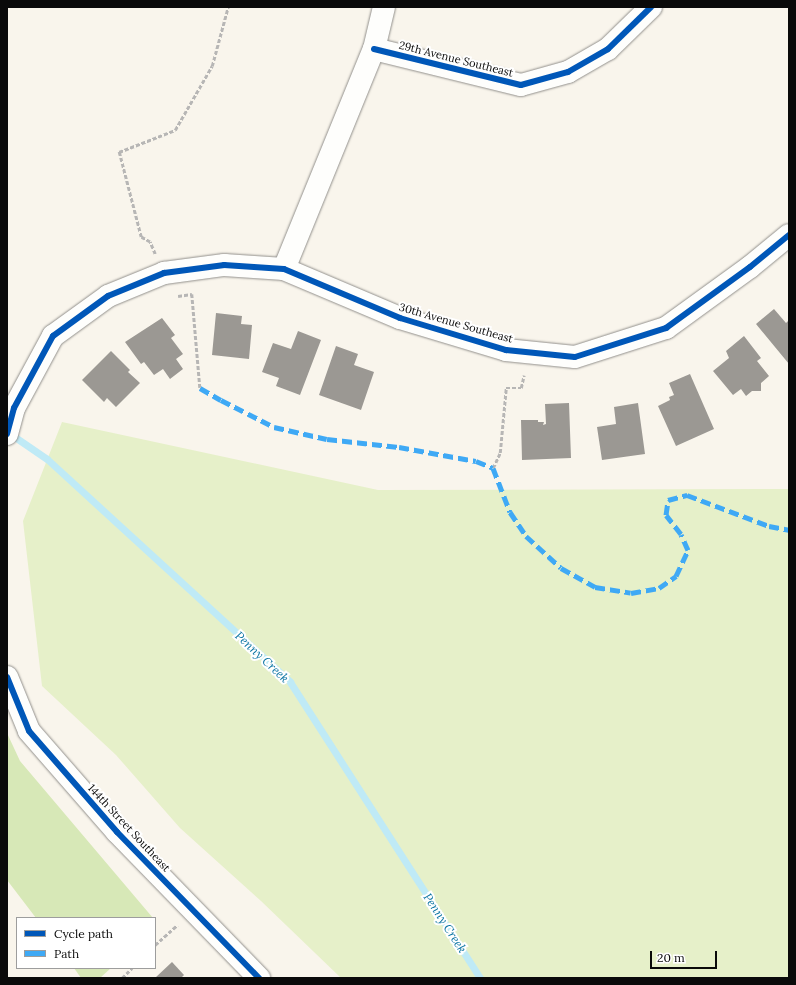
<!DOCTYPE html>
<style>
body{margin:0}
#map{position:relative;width:796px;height:985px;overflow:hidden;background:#f9f5ec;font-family:Lora,serif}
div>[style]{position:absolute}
.green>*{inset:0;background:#e6f0c9}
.forest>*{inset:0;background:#d7e8b7}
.stream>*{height:7px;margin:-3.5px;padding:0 3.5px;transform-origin:3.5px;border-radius:3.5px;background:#bfeaf6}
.building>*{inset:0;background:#9b9893}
.path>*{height:2.5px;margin-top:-1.25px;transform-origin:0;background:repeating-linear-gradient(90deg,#b7b6b5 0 4px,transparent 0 6px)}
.roads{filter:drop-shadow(0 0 1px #92908c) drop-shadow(0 0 1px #92908c)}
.minor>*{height:22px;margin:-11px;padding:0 11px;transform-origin:11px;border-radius:11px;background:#fefefc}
.quiet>*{height:5px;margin-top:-2.5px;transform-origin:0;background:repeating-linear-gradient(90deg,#3fa9f5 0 10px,transparent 0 15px)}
.cycleway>*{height:6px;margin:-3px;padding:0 3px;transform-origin:3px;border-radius:3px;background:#0057b8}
span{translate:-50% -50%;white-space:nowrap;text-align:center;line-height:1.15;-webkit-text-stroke:4px #fff;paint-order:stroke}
.street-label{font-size:11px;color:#0a0a0a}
.water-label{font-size:12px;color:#0b74a3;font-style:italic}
.frame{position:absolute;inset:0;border:8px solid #0a0a0a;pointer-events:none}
.legend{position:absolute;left:16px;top:917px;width:140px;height:52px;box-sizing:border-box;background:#fff;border:1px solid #9d9d9d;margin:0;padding:5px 7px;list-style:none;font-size:12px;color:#0a0a0a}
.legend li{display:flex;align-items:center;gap:8px;height:20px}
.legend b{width:20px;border:1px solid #9d9d9d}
.scale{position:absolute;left:650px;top:951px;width:67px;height:18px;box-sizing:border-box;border:2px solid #0a0a0a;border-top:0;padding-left:5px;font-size:12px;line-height:14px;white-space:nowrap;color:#0a0a0a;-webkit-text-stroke:3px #fff;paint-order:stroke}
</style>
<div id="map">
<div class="green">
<div style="clip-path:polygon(62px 422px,378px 490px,789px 489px,789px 978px,341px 978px,261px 901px,180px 828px,116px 755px,42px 686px,23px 521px)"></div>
</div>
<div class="forest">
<div style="clip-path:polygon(7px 733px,20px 761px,153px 918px,36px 918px,7px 880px)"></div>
<div style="clip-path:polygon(74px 968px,111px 968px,100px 978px,81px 978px)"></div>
</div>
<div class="stream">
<div style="left:9px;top:433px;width:46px;rotate:34.4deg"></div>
<div style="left:47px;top:459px;width:330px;rotate:42.5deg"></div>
<div style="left:290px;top:682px;width:352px;rotate:57.3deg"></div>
</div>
<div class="building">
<div style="clip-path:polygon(774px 309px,786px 323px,789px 320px,789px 364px,756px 324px)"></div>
<div style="clip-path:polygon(216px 313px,242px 316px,241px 324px,252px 325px,249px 359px,212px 355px)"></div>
<div style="clip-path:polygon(162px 318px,175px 335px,171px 338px,183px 354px,176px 359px,183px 369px,170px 379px,163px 369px,154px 375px,144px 362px,141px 364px,125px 342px)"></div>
<div style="clip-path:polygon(298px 331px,321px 340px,300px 395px,276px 386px,279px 378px,262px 372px,273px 343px,291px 349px)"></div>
<div style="clip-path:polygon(744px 336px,761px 358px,757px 361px,769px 376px,761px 383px,761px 391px,752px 391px,746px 396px,741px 389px,733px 395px,713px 371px,729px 358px,726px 351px)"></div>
<div style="clip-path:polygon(336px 346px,358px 354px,354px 365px,374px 372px,361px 410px,319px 395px)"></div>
<div style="clip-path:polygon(111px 351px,130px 370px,128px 372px,140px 383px,116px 407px,107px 398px,104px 402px,82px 380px)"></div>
<div style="clip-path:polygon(690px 374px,714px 429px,676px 446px,658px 406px,670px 400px,669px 397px,674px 395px,669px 383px)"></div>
<div style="clip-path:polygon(569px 403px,571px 458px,522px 460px,521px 420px,538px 420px,538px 422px,544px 422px,543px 425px,546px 424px,545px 404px)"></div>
<div style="clip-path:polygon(638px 403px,645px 454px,602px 460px,597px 427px,616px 424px,614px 407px)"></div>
<div style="clip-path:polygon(172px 962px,184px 975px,181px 978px,155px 978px)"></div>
</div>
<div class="path">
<div style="left:155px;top:254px;width:13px;rotate:-113deg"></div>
<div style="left:150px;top:242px;width:10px;rotate:-151deg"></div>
<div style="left:141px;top:237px;width:88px;rotate:-104.5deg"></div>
<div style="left:119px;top:152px;width:60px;rotate:-21.4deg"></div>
<div style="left:175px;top:130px;width:74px;rotate:-60deg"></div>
<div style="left:212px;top:66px;width:61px;rotate:-74.8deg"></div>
<div style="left:178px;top:296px;width:14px;rotate:-8deg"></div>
<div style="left:192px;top:294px;width:94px;rotate:85.1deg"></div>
<div style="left:493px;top:468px;width:17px;rotate:-65deg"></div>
<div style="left:500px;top:453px;width:65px;rotate:-84.7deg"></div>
<div style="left:506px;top:388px;width:15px"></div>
<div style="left:521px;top:388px;width:13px;rotate:-77deg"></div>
<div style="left:155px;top:945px;width:30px;rotate:-42deg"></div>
<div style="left:122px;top:978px;width:14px;rotate:-45deg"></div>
</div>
<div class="roads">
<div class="minor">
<div style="left:374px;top:49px;width:151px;rotate:13.8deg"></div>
<div style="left:521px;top:85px;width:49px;rotate:-15.5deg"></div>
<div style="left:568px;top:72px;width:46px;rotate:-29.9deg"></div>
<div style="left:608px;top:49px;width:60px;rotate:-44.3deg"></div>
<div style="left:284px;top:269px;width:238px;rotate:-67.8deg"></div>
<div style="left:374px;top:49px;width:43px;rotate:-76.6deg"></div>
<div style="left:7px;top:434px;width:27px;rotate:-75deg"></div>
<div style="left:14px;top:408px;width:82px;rotate:-61.6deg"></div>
<div style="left:53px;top:336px;width:68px;rotate:-36deg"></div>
<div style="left:108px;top:296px;width:61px;rotate:-22.3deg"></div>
<div style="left:164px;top:273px;width:61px;rotate:-7.6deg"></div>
<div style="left:224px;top:265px;width:60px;rotate:3.8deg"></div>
<div style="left:284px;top:269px;width:126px;rotate:22.9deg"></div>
<div style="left:400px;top:318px;width:111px;rotate:16.8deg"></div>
<div style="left:506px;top:350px;width:69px;rotate:5.8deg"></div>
<div style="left:575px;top:357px;width:96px;rotate:-17.7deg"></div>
<div style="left:666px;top:328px;width:104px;rotate:-36deg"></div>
<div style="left:750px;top:267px;width:50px;rotate:-39.4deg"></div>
<div style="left:7px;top:677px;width:58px;rotate:67.8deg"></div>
<div style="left:29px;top:731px;width:134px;rotate:48.9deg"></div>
<div style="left:117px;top:832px;width:204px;rotate:45.8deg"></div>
</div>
</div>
<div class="quiet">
<div style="left:200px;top:388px;width:24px;rotate:30deg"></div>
<div style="left:221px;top:400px;width:59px;rotate:27deg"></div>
<div style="left:274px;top:427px;width:54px;rotate:12.8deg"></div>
<div style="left:327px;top:439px;width:72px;rotate:6.3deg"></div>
<div style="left:399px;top:447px;width:78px;rotate:10.3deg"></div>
<div style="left:476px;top:461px;width:18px;rotate:22deg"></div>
<div style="left:493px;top:468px;width:47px;rotate:68.9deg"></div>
<div style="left:510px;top:512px;width:29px;rotate:56deg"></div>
<div style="left:526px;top:536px;width:47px;rotate:42.4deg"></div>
<div style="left:561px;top:568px;width:39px;rotate:29deg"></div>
<div style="left:595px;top:587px;width:36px;rotate:9deg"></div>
<div style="left:631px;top:593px;width:28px;rotate:-10deg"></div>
<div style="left:659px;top:588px;width:21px;rotate:-35deg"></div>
<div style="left:676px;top:576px;width:29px;rotate:-65deg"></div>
<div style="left:688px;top:550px;width:17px;rotate:-114deg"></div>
<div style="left:681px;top:534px;width:24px;rotate:-128deg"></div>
<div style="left:666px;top:515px;width:15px;rotate:-82deg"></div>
<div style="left:668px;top:500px;width:20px;rotate:-15deg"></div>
<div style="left:687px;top:495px;width:88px;rotate:20.7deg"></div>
<div style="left:769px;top:526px;width:20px;rotate:11deg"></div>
</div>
<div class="cycleway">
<div style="left:374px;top:49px;width:151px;rotate:13.8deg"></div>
<div style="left:521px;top:85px;width:49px;rotate:-15.5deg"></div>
<div style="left:568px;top:72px;width:46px;rotate:-29.9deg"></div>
<div style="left:608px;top:49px;width:60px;rotate:-44.3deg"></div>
<div style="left:7px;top:434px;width:27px;rotate:-75deg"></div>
<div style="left:14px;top:408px;width:82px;rotate:-61.6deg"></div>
<div style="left:53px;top:336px;width:68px;rotate:-36deg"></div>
<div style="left:108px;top:296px;width:61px;rotate:-22.3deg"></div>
<div style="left:164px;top:273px;width:61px;rotate:-7.6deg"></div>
<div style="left:224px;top:265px;width:60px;rotate:3.8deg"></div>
<div style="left:284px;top:269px;width:126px;rotate:22.9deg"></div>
<div style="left:400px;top:318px;width:111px;rotate:16.8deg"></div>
<div style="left:506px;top:350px;width:69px;rotate:5.8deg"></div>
<div style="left:575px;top:357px;width:96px;rotate:-17.7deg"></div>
<div style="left:666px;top:328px;width:104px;rotate:-36deg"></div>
<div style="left:750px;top:267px;width:50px;rotate:-39.4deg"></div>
<div style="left:7px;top:677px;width:58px;rotate:67.8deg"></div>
<div style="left:29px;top:731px;width:134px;rotate:48.9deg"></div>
<div style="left:117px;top:832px;width:204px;rotate:45.8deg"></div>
</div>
<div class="street-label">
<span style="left:456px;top:59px;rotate:14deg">29th Avenue Southeast</span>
<span style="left:456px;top:323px;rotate:16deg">30th Avenue Southeast</span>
<span style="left:129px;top:828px;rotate:47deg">144th Street Southeast</span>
</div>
<div class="water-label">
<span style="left:262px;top:657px;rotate:43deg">Penny Creek</span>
<span style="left:445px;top:923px;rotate:57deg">Penny Creek</span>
</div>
<div class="frame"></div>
<ul class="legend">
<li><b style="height:5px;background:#0057b8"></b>Cycle path</li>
<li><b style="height:5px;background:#3fa9f5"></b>Path</li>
</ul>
<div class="scale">20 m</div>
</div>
